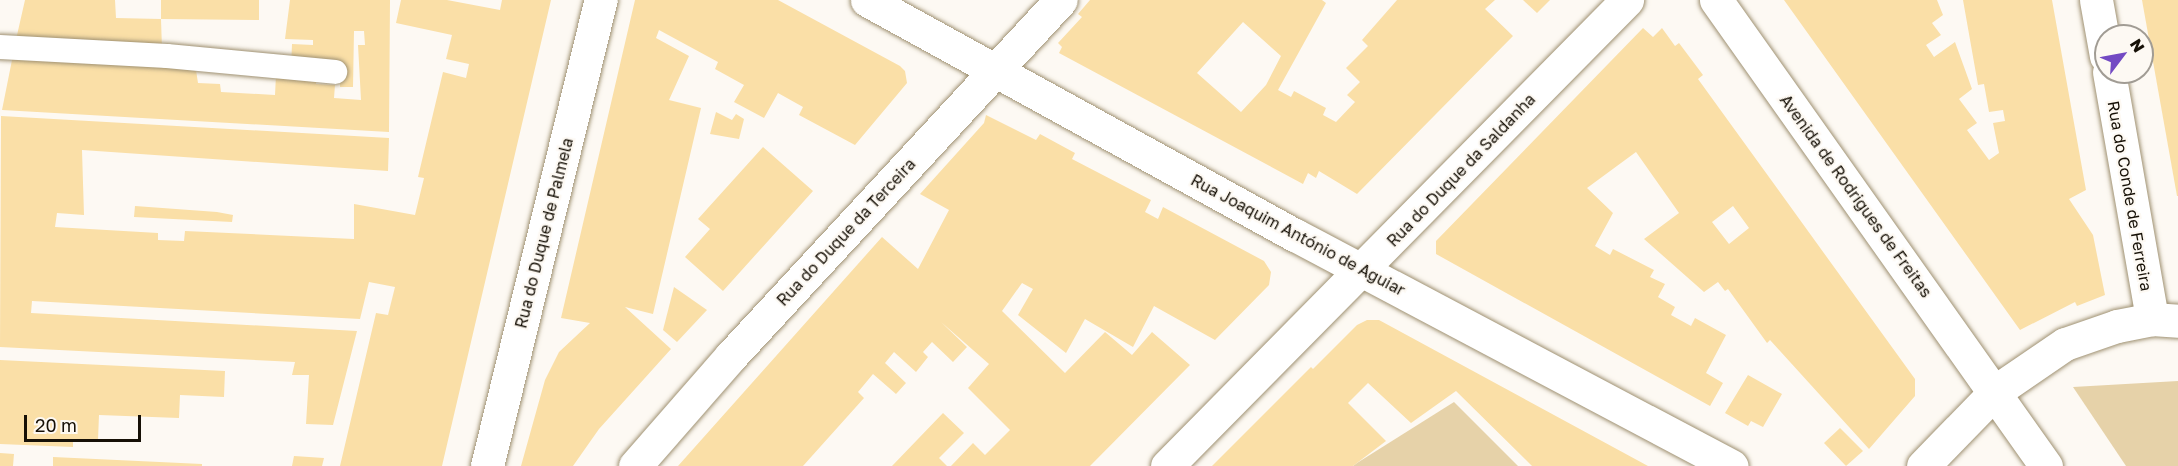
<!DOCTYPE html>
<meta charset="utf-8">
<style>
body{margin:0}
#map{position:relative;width:2178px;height:466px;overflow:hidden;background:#fdf9f3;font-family:"Golos Text",sans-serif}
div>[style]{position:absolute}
.green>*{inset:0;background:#e6d2a9}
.building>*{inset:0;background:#fadfa7}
.roads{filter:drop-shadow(0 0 2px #9f9172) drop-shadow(0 0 2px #9f9172)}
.lane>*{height:24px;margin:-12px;padding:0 12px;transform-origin:12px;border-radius:12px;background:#fff}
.street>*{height:33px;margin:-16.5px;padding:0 16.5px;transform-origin:16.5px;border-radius:16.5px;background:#fff}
.secondary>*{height:33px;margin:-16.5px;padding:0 16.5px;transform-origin:16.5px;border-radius:16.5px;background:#fff}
span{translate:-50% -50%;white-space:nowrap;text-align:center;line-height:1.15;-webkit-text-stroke:4.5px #fdf9f3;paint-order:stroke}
.street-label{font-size:16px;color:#161006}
.north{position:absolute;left:2094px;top:24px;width:60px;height:60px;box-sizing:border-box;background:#fdf9f3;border:2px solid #a19c94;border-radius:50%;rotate:58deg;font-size:16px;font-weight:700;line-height:24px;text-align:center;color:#161006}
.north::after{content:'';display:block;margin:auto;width:21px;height:27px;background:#734ac3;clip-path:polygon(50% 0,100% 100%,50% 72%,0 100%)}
.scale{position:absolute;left:24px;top:415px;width:117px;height:27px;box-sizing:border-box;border:3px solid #161006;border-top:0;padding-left:8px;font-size:18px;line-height:21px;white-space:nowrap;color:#161006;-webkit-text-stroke:4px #fdf9f3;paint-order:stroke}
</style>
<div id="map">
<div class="green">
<div style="clip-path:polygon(2178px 381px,2178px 466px,2126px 466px,2073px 387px)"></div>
<div style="clip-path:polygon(1454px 402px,1518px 466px,1353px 466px,1357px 463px)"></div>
</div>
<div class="building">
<div style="clip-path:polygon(25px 0,115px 0,116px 18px,161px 19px,162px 49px,15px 44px)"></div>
<div style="clip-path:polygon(161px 0,259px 0,259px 20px,161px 19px)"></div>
<div style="clip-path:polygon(290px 0,390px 0,389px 132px,2px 110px,13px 55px,196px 70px,198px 83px,220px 84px,221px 92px,275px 95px,276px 75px,316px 77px,316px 84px,335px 85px,334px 98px,361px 100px,358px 45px,365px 45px,364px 31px,354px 31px,353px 87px,340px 87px,340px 68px,291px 67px,292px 44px,313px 45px,313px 40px,285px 39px)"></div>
<div style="clip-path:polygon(401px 0,447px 0,500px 10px,502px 0,551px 0,442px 466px,340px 466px,376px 313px,388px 315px,395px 287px,369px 282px,360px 319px,32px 301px,31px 313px,357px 331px,333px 425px,306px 424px,309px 375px,292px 375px,295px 362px,0 347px,1px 116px,389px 138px,388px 171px,82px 150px,84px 215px,57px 213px,55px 227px,158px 233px,158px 240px,184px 241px,185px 231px,354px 239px,354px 204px,415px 215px,424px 178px,418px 177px,443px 72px,466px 78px,469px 64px,446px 59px,452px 35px,396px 23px)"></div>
<div style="clip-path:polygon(635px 0,778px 0,900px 66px,905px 71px,907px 83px,855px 145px,799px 115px,803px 107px,778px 93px,764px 118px,734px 102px,744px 85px,715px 69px,718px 62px,659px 30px,656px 38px,689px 56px,669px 100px,701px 108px,653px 314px,625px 307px,671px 349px,599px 429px,573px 466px,521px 466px,545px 380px,559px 352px,590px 323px,561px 318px)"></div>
<div style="clip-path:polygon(evenodd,1090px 0,1322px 0,1326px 3px,1278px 90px,1291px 97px,1294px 91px,1326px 108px,1323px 115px,1336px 122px,1355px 102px,1347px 95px,1360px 82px,1346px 68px,1368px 46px,1362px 40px,1397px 0,1495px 0,1485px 9px,1513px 36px,1357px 194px,1319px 171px,1316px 178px,1308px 173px,1303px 184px,1059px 53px,1062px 47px,1058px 43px,1082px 17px,1078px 14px,1090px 0,1243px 22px,1281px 56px,1266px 85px,1241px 112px,1197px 73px,1243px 22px)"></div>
<div style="clip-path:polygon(1523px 0,1550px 0,1537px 13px)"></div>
<div style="clip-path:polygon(1784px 0,1937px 0,1943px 15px,1932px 23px,1941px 35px,1926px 45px,1934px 57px,1955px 42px,1972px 89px,1959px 99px,1977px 123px,1967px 130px,1989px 160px,1999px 153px,1993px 123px,2005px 121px,2003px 110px,1989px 112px,1984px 84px,1978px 85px,1963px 0,2052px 0,2086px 190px,2069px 199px,2093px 235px,2105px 295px,2077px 306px,2075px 302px,2020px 330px)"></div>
<div style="clip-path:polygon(2142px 0,2178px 0,2178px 196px,2177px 196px)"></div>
<div style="clip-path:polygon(evenodd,1643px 28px,1653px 37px,1662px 28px,1675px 46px,1679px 43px,1703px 75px,1698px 79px,1915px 379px,1915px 396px,1869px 449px,1770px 340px,1767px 343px,1728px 289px,1725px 291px,1718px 282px,1704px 292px,1644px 239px,1679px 213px,1636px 152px,1587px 188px,1613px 213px,1595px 246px,1610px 255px,1613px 249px,1654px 270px,1650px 277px,1665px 284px,1658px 297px,1675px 307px,1671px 315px,1691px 326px,1695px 318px,1726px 335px,1706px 373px,1723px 383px,1710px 406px,1436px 254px,1436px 241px,1643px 28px,1733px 206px,1749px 228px,1729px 244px,1712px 222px,1733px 206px)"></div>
<div style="clip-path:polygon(716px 112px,732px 120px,736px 114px,744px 119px,739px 139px,710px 134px)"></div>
<div style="clip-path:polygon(986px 115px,1036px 140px,1040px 134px,1075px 153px,1072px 159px,1151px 200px,1145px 212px,1158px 219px,1163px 207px,1264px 261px,1271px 272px,1269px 285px,1215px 340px,1154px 306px,1133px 347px,1085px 319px,1066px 353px,1018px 315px,1033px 289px,1022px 283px,1002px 311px,1065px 373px,1105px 332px,1132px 355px,1152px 332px,1190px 365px,1090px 466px,951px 466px,973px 443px,985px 455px,1010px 430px,968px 388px,989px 364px,941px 322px,967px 347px,953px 362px,932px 342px,923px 352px,928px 357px,916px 372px,894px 352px,885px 363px,906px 383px,896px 394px,873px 374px,858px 392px,864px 398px,803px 466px,678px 466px,882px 237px,918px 269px,949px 210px,920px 194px,984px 123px)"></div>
<div style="clip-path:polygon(763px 147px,813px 191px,723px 291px,685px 257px,710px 229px,698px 219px)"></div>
<div style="clip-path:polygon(135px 206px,217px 212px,233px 215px,232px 222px,134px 217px)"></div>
<div style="clip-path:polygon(674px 287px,707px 310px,677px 342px,663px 330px)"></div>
<div style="clip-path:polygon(1367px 320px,1379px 320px,1648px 466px,1532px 466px,1456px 391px,1411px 423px,1368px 383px,1348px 403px,1386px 441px,1353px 466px,1212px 466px,1311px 367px,1313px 369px,1357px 325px)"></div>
<div style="clip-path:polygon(0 360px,225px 371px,224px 397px,180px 395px,179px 418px,99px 415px,98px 440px,73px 439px,73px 447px,0 444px)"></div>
<div style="clip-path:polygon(1748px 375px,1782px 394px,1763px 427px,1751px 421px,1748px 426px,1725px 413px)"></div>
<div style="clip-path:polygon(943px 413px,964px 433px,939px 458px,947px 466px,892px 466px)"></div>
<div style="clip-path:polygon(1840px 428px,1863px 451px,1846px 466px,1824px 443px)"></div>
<div style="clip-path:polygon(0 453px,14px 454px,13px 466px,0 466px)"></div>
<div style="clip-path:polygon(294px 456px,324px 458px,322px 466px,292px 466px)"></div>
<div style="clip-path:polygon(53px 457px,202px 464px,202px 466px,53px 466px)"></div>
</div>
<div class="roads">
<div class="lane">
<div style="left:0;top:47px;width:167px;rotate:3.1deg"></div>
<div style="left:167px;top:56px;width:169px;rotate:5.4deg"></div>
</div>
<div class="street">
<div style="left:867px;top:0;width:488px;rotate:28.8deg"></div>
<div style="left:1295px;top:235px;width:494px;rotate:27.9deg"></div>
<div style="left:2096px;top:0;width:57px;rotate:79.9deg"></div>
<div style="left:2109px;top:72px;width:251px;rotate:80.1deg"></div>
<div style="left:487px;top:466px;width:480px;rotate:-76.3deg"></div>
<div style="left:635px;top:466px;width:146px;rotate:-48.9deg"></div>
<div style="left:731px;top:356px;width:485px;rotate:-47.2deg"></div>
<div style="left:1167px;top:466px;width:655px;rotate:-45.37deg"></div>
<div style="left:1923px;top:466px;width:105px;rotate:-45.8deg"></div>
<div style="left:1996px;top:391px;width:83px;rotate:-34.3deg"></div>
<div style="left:2065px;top:344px;width:55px;rotate:-19.1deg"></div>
<div style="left:2117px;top:326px;width:36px;rotate:-11deg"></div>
<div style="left:2152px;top:319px;width:26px;rotate:4deg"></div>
</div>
<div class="secondary">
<div style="left:1716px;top:0;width:571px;rotate:54.7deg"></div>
</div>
</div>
<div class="street-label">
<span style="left:1461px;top:170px;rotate:-46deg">Rua do Duque da Saldanha</span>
<span style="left:1856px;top:196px;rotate:54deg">Avenida de Rodrigues de Freitas</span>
<span style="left:2130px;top:196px;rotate:80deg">Rua do Conde de Ferreira</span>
<span style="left:846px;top:232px;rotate:-47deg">Rua do Duque da Terceira</span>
<span style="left:544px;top:233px;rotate:-76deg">Rua do Duque de Palmela</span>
<span style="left:1298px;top:235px;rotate:28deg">Rua Joaquim António de Aguiar</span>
</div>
<div class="north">N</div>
<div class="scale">20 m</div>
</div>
